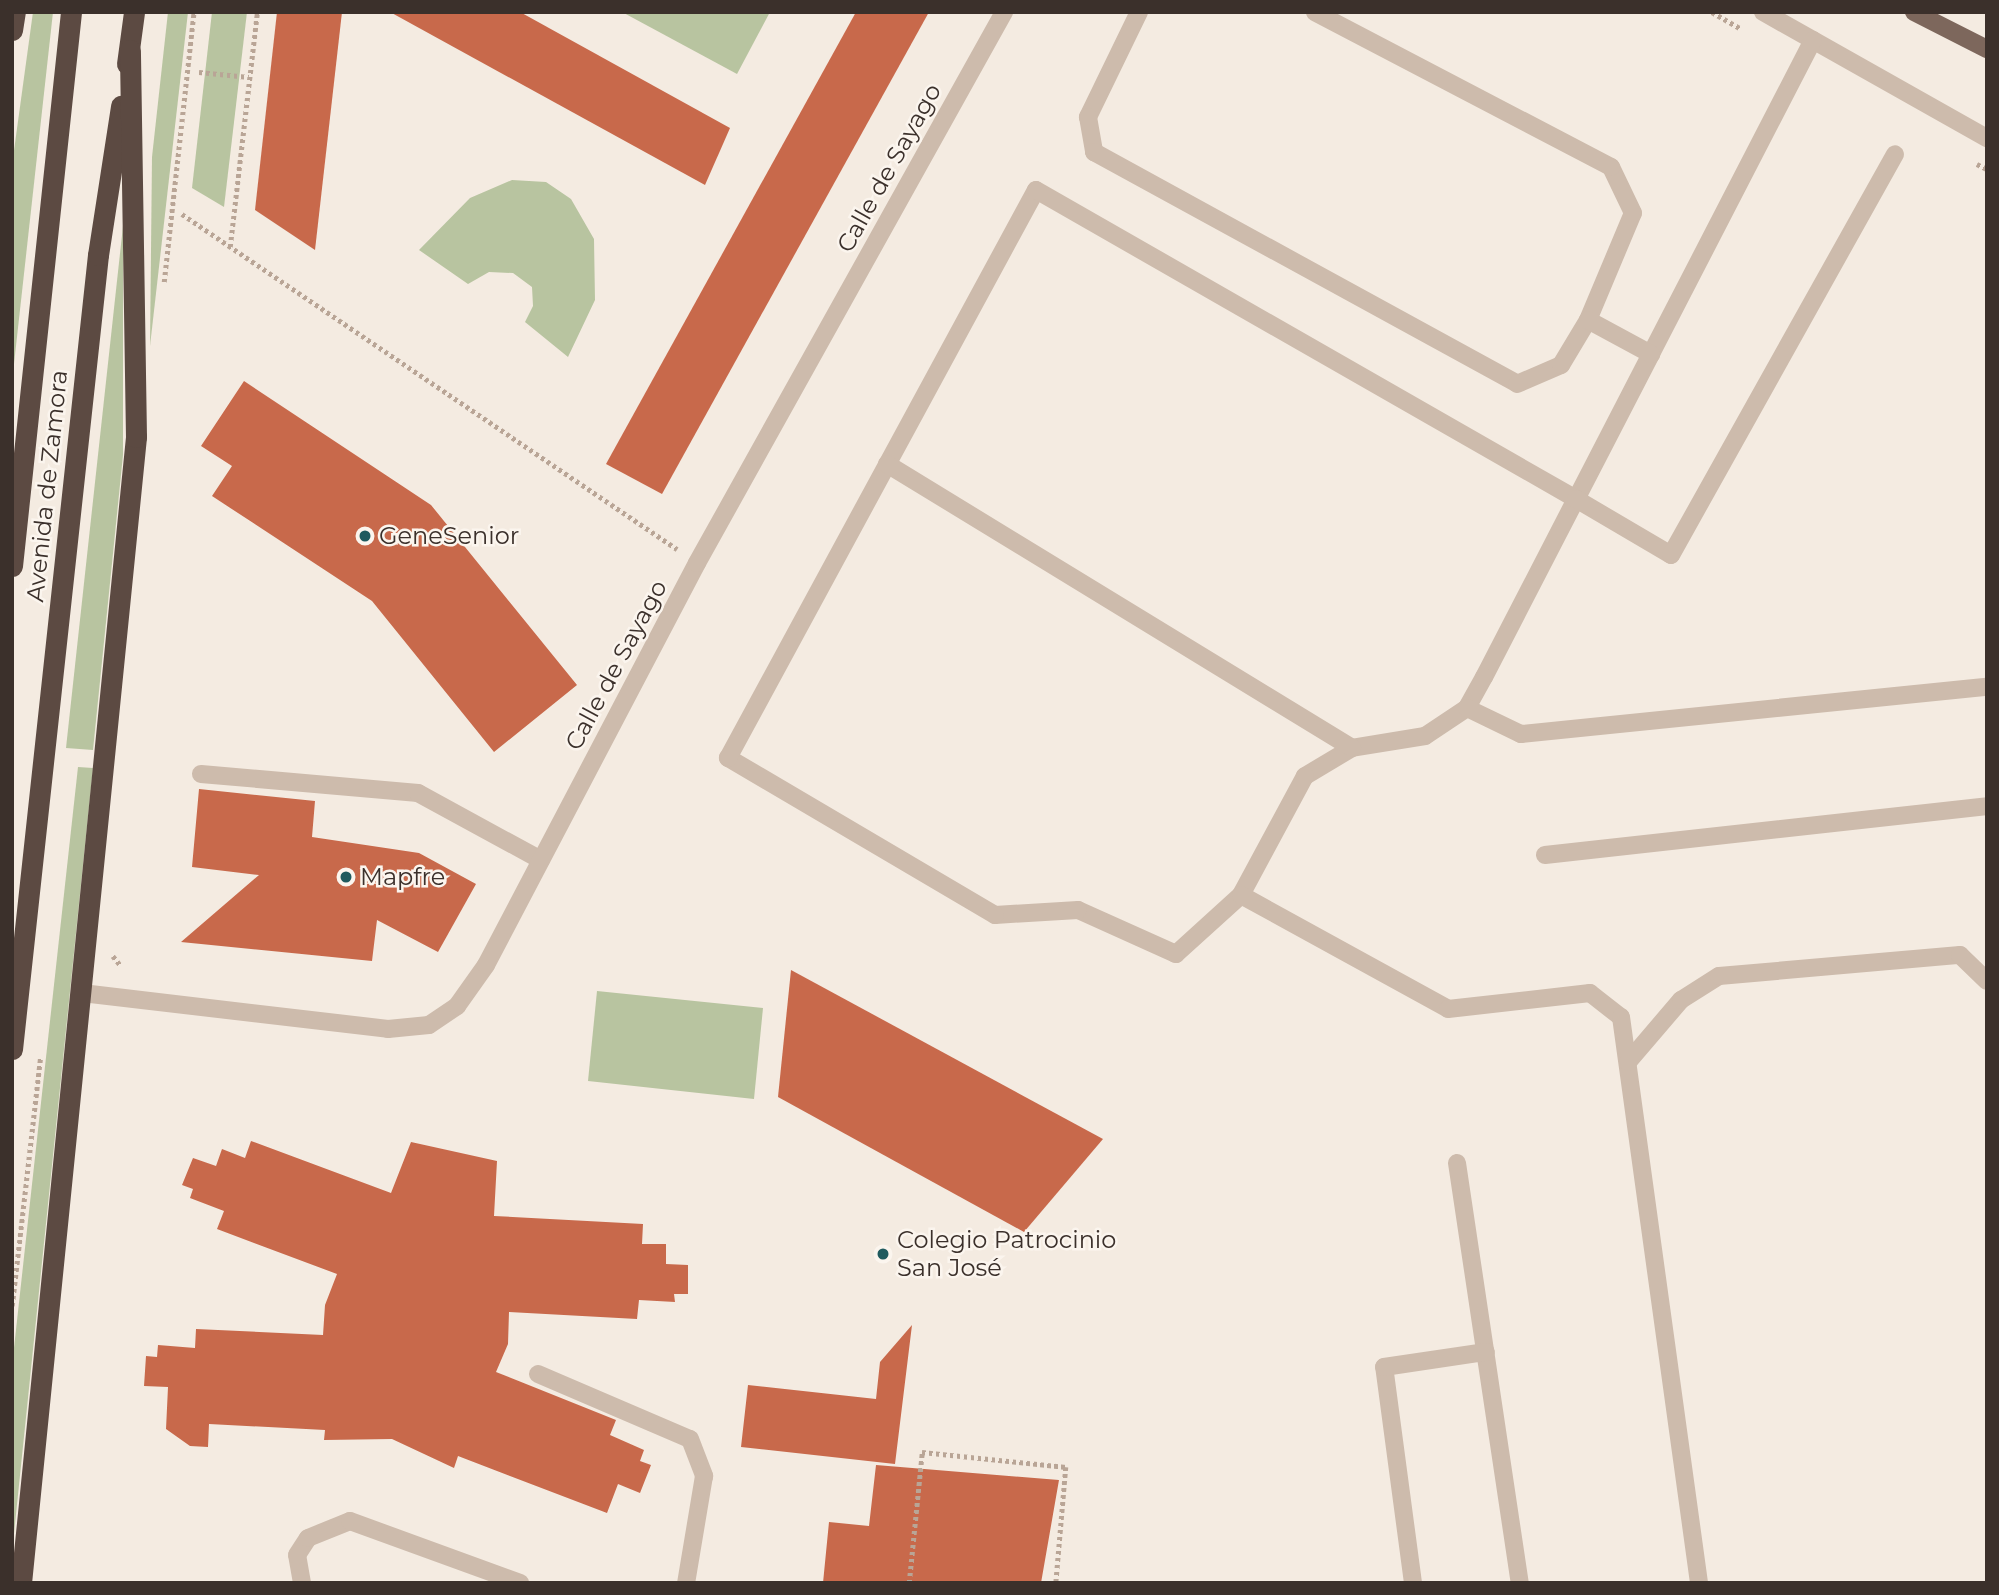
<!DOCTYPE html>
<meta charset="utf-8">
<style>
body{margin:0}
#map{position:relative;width:1999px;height:1595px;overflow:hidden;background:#f4ebe1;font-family:Montserrat,sans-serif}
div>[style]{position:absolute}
.green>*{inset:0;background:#b8c4a0}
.building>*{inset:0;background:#c8694b}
.path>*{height:4.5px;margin-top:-2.25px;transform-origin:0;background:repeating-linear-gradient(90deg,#b9a596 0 3.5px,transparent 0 7px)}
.lane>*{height:18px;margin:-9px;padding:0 9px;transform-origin:9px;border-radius:9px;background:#cdbbac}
.street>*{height:18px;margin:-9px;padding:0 9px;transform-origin:9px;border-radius:9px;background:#cdbbac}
.primary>*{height:18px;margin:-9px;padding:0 9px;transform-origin:9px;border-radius:9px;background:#7d675c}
.highway>*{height:21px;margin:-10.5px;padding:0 10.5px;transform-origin:10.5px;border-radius:10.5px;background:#5c4a42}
.dots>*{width:19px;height:19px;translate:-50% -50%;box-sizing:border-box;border:4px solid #fbf5ee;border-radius:50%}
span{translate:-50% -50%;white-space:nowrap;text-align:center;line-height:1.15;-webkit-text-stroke:5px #fbf5ee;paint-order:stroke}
.street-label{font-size:24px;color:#3b302b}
.poi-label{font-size:24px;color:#3b302b}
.left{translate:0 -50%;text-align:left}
.frame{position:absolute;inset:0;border:14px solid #3b302b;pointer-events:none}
</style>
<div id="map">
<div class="green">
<div style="clip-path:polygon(33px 12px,53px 12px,12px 382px,12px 165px)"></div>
<div style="clip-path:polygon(168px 12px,188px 12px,150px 346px,152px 157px)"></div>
<div style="clip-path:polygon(212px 12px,247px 12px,224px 207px,192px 188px)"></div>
<div style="clip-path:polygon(622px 12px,770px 12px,737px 74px)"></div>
<div style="clip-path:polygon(512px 180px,546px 182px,571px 199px,594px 239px,595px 300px,568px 357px,525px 322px,533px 306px,532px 287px,513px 273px,489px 272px,468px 284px,419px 250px,470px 198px)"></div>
<div style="clip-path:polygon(123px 226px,123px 455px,93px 750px,66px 748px)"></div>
<div style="clip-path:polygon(78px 767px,93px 768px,12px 1553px,12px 1366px)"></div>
<div style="clip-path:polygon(597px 991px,763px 1008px,754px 1099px,588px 1081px)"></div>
</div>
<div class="building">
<div style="clip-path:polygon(277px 12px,342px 12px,315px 250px,255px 210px)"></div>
<div style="clip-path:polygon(390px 12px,520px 12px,730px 128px,705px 185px)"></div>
<div style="clip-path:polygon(856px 12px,929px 12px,662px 494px,606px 464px)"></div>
<div style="clip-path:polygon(244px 381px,431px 505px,577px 685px,494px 752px,372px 601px,212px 496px,232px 466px,201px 446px)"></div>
<div style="clip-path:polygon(199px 789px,315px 801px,312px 837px,419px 853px,476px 884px,438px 952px,377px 920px,372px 961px,181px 942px,259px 875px,192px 867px)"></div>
<div style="clip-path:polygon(791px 970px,1103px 1139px,1024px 1232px,778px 1097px)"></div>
<div style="clip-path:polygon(251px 1141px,391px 1193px,411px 1142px,497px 1161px,494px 1216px,643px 1224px,642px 1244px,666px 1244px,666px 1264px,688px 1265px,688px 1294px,674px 1294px,675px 1302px,639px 1300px,637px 1319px,509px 1312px,508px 1344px,496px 1372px,616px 1420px,610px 1435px,644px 1450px,640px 1461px,651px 1465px,640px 1493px,618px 1484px,607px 1513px,458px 1456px,454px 1468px,392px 1439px,324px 1440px,325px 1430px,209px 1424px,208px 1447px,190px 1446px,166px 1429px,168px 1387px,144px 1386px,146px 1356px,157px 1357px,158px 1345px,195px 1348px,196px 1329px,323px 1335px,325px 1305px,337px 1274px,217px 1229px,224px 1211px,190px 1198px,193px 1189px,182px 1185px,193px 1158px,216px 1166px,222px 1149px,245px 1158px)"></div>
<div style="clip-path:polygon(912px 1325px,895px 1464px,741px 1447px,748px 1385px,876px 1399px,880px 1362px)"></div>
<div style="clip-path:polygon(876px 1465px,1059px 1480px,1041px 1583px,823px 1583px,829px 1522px,869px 1526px)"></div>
</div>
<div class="path">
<div style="left:1712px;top:12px;width:34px;rotate:30deg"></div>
<div style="left:199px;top:72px;width:50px;rotate:5.7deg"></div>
<div style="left:1977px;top:164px;width:11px;rotate:27deg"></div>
<div style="left:182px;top:214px;width:598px;rotate:34.09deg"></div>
<div style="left:230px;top:247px;width:237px;rotate:-83.4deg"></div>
<div style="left:164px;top:282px;width:272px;rotate:-83.7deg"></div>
<div style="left:113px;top:956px;width:13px;rotate:51deg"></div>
<div style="left:12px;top:1306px;width:249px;rotate:-83.5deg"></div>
<div style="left:909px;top:1583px;width:132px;rotate:-84.3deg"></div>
<div style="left:922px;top:1452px;width:145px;rotate:5.9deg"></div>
<div style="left:1066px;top:1467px;width:116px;rotate:94.9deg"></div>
</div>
<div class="lane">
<div style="left:1139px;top:12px;width:117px;rotate:115.9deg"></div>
<div style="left:1088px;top:117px;width:36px;rotate:80deg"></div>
<div style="left:1094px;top:152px;width:482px;rotate:28.7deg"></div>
<div style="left:1517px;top:384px;width:48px;rotate:-23.4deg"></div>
<div style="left:1561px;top:365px;width:52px;rotate:-59deg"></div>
<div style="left:1588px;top:320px;width:116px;rotate:-67.2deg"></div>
<div style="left:1633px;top:213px;width:51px;rotate:-115.6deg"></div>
<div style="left:1611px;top:167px;width:334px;rotate:-152.4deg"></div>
<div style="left:1763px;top:12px;width:257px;rotate:29.4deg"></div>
<div style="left:1813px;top:40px;width:353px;rotate:117.3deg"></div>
<div style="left:1651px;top:354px;width:163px;rotate:117.3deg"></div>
<div style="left:1576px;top:499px;width:200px;rotate:117.3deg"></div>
<div style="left:1484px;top:677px;width:35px;rotate:119deg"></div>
<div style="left:1467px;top:708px;width:50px;rotate:146.3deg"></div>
<div style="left:1425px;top:736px;width:74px;rotate:170.7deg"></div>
<div style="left:1352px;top:748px;width:55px;rotate:149.2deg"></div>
<div style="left:1305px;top:776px;width:135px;rotate:118.3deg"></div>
<div style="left:1241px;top:895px;width:88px;rotate:137.8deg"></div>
<div style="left:1176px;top:954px;width:107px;rotate:-155.8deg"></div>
<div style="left:1078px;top:910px;width:83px;rotate:176.6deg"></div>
<div style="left:995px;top:915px;width:310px;rotate:-149.5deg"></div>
<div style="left:728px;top:758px;width:646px;rotate:-61.53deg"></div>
<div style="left:1036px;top:190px;width:622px;rotate:29.78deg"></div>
<div style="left:1576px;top:499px;width:110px;rotate:30.5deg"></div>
<div style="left:1671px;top:555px;width:459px;rotate:-60.8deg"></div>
<div style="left:1588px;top:320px;width:72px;rotate:28.4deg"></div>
<div style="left:887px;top:464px;width:545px;rotate:31.41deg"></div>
<div style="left:1467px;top:708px;width:60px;rotate:25.7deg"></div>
<div style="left:1521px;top:734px;width:468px;rotate:-5.8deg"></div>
<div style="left:201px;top:774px;width:218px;rotate:5deg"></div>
<div style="left:418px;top:793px;width:140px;rotate:28.6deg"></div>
<div style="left:1545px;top:855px;width:445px;rotate:-6.3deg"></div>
<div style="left:1241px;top:895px;width:236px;rotate:28.8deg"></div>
<div style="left:1448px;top:1009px;width:143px;rotate:-6.4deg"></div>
<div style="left:1590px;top:993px;width:39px;rotate:38deg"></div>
<div style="left:1621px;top:1017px;width:571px;rotate:82.15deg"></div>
<div style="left:1628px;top:1062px;width:82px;rotate:-49.5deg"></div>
<div style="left:1681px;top:1000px;width:45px;rotate:-32.3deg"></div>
<div style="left:1719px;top:976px;width:242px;rotate:-5deg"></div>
<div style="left:1960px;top:955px;width:37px;rotate:44deg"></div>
<div style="left:1457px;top:1163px;width:425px;rotate:81.5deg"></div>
<div style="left:538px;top:1374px;width:165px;rotate:23.2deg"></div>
<div style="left:690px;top:1439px;width:40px;rotate:69deg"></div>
<div style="left:704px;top:1476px;width:109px;rotate:99.5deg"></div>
<div style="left:302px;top:1583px;width:28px;rotate:-100deg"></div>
<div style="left:297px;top:1555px;width:20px;rotate:-57deg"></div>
<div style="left:308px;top:1538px;width:45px;rotate:-22deg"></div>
<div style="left:350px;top:1521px;width:181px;rotate:20deg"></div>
<div style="left:1413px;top:1583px;width:218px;rotate:-97.6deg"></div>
<div style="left:1384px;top:1367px;width:103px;rotate:-8.4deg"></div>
</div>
<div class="street">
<div style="left:82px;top:993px;width:308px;rotate:6.7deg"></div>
<div style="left:388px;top:1029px;width:41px;rotate:-5.6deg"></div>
<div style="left:429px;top:1025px;width:34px;rotate:-34deg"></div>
<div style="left:457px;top:1006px;width:50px;rotate:-54.7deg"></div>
<div style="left:486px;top:965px;width:454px;rotate:-62.3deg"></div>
<div style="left:697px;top:563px;width:631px;rotate:-60.87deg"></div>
</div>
<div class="primary">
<div style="left:1914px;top:12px;width:82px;rotate:26.9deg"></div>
</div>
<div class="highway">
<div style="left:12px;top:30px;width:18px;rotate:-81deg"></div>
<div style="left:127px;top:64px;width:52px;rotate:-82.3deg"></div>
<div style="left:12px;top:566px;width:557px;rotate:-83.92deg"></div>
<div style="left:12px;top:1049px;width:799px;rotate:-83.82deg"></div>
<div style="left:98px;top:255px;width:151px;rotate:-81.2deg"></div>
<div style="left:21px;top:1583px;width:1152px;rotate:-84.27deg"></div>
<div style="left:136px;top:437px;width:387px;rotate:-90.9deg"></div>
</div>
<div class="dots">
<div style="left:365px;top:536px;background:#1f5a5e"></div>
<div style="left:346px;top:877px;background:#1f5a5e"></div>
<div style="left:883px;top:1254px;background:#1f5a5e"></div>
</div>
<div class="street-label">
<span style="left:889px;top:168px;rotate:-61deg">Calle de Sayago</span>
<span style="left:47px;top:486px;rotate:-84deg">Avenida de Zamora</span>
<span style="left:616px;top:665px;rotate:-62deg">Calle de Sayago</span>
</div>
<div class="poi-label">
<span class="left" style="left:379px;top:536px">GeneSenior</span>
<span class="left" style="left:360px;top:877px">Mapfre</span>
<span class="left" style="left:897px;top:1254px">Colegio Patrocinio<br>San José</span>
</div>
<div class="frame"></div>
</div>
